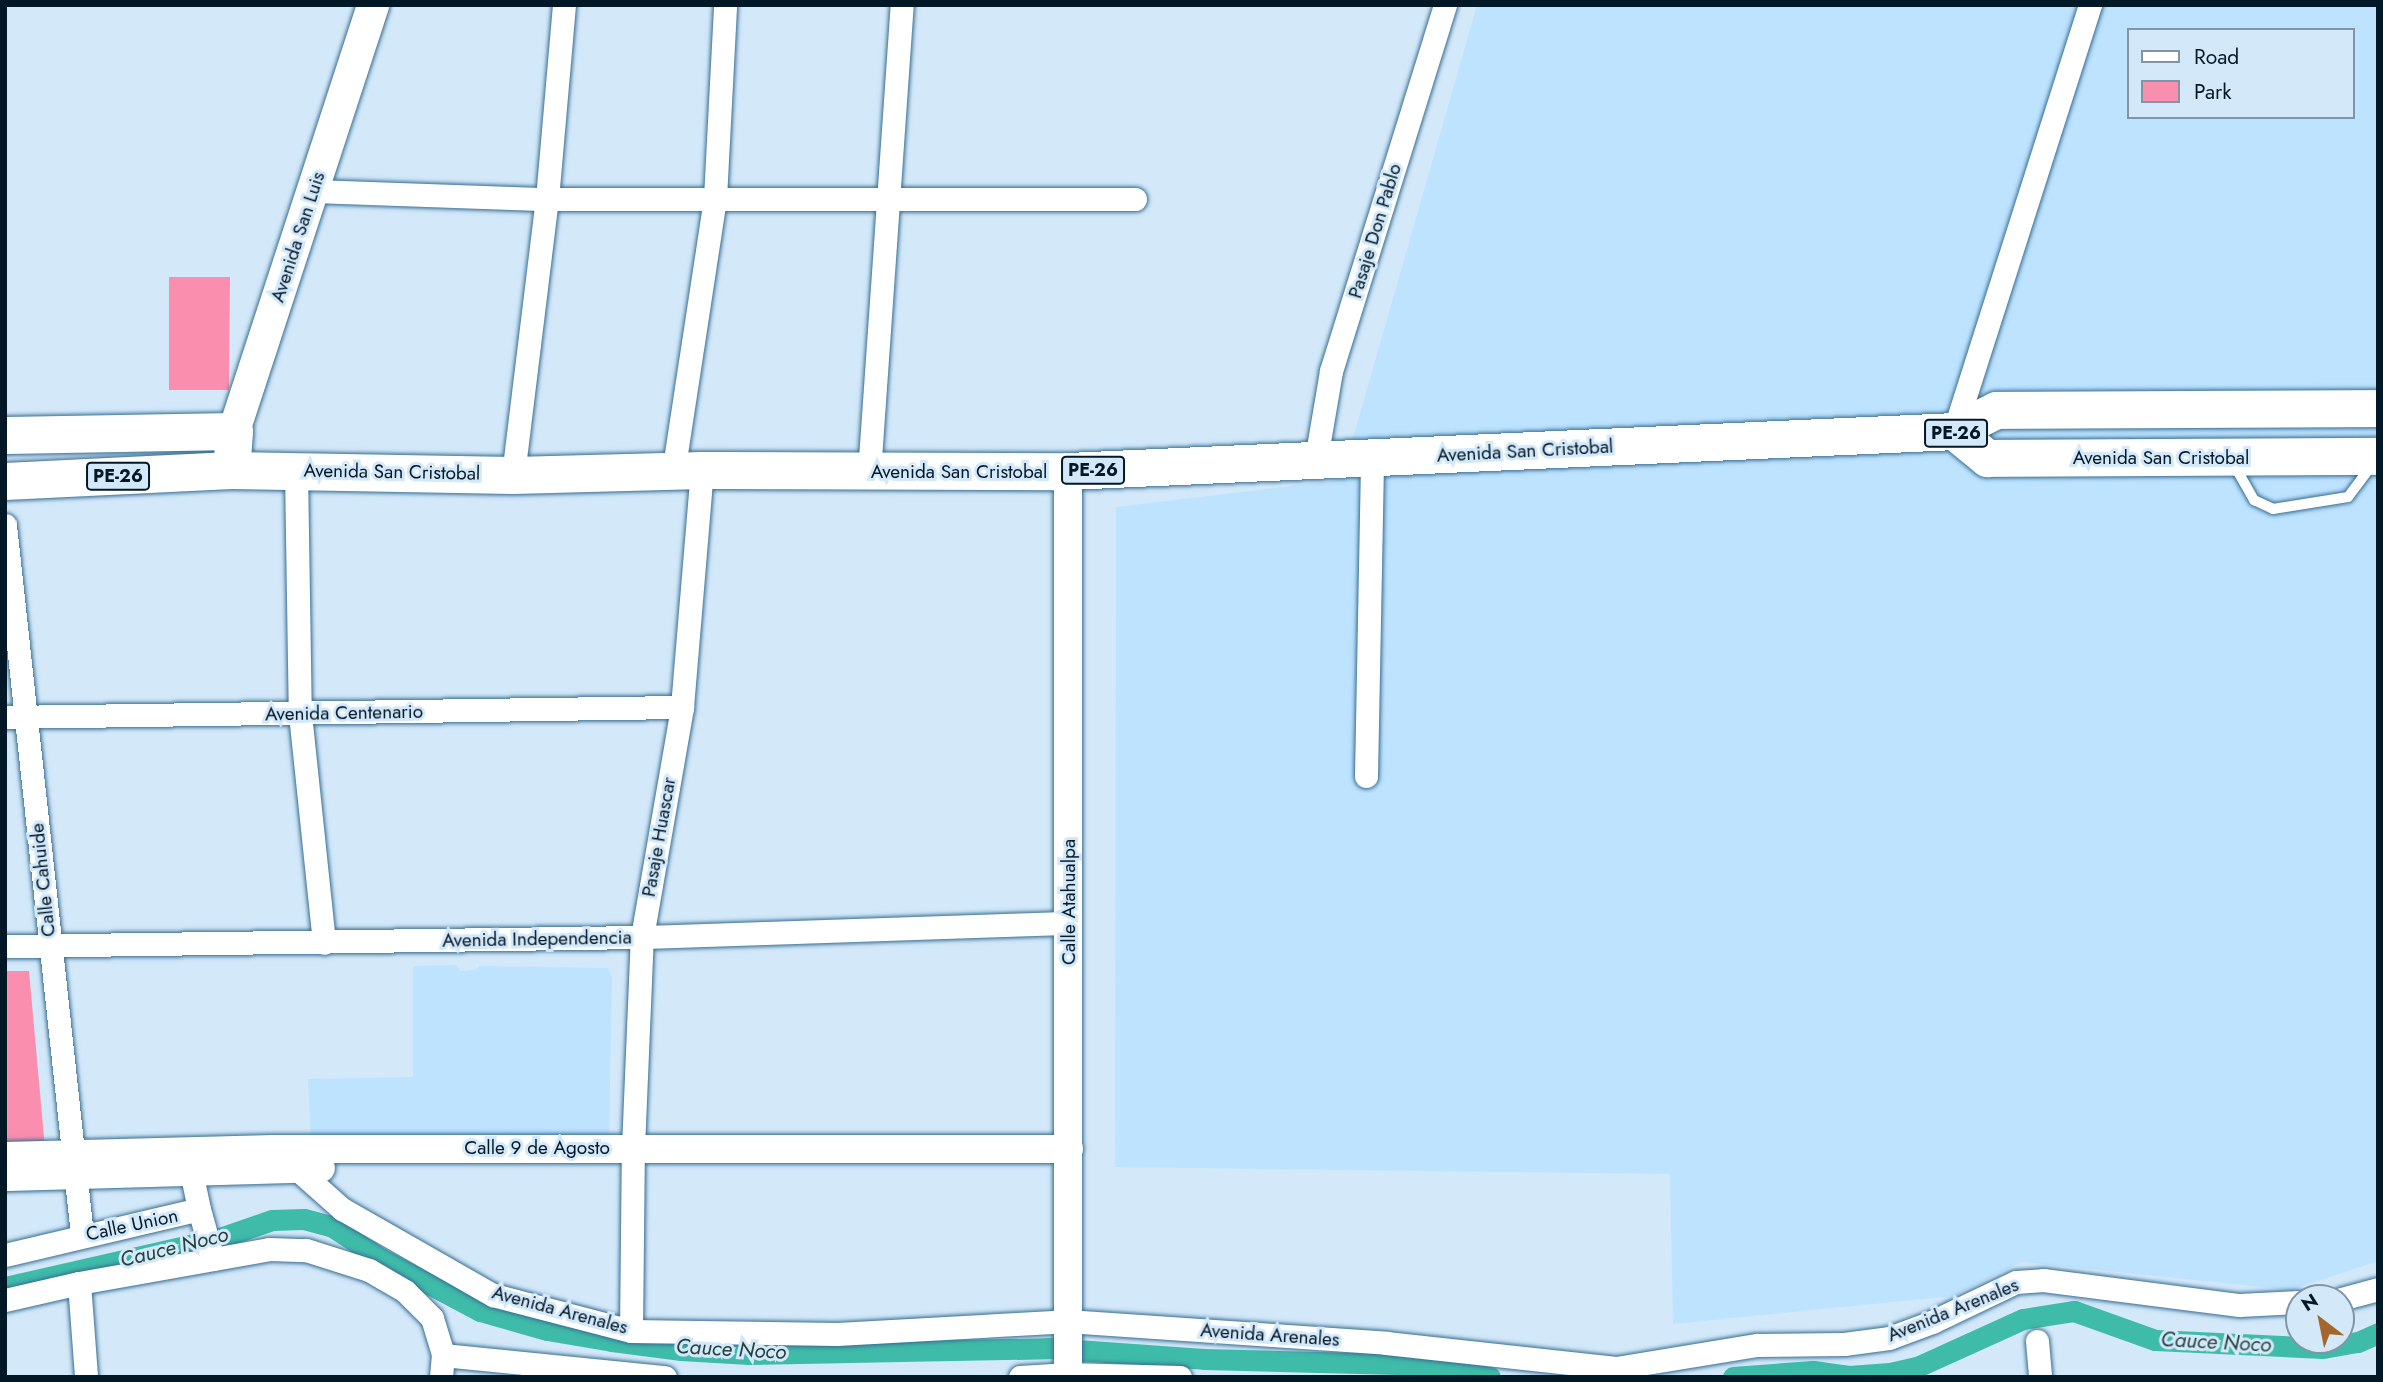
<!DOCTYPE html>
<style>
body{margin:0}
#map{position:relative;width:2383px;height:1382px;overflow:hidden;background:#d3e9fa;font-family:Jost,sans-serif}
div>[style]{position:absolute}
.built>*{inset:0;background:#bde3ff}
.green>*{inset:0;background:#fa8eaf}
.canal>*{height:21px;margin:-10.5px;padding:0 10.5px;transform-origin:10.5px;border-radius:10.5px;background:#3fbba9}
.roads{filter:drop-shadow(0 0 2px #376d92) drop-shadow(0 0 2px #376d92)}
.service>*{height:10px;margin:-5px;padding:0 5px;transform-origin:5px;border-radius:5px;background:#fff}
.minor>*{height:23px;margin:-11.5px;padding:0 11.5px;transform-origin:11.5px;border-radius:11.5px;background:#fff}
.tertiary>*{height:28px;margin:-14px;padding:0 14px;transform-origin:14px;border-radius:14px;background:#fff}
.secondary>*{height:32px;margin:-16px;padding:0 16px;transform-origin:16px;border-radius:16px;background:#fff}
.trunk>*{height:37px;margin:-18.5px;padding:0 18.5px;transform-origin:18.5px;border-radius:18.5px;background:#fff}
span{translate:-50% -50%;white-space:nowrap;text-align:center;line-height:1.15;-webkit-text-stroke:6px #d3e9fa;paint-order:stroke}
.shield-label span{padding:2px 5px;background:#d3e9fa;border:2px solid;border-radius:5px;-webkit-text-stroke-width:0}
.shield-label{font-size:18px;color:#031827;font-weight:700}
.street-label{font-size:19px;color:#031827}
.water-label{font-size:21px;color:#26413c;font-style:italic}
.frame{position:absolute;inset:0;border:7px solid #031827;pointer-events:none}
.legend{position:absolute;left:2127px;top:28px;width:228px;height:91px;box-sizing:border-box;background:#d3e9fa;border:2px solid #8095a6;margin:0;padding:9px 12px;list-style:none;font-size:21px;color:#031827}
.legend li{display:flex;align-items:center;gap:14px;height:35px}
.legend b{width:35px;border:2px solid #8095a6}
.north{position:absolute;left:2285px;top:1284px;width:70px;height:70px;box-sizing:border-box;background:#d3e9fa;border:2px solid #8095a6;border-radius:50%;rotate:328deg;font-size:19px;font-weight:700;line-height:28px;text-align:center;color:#031827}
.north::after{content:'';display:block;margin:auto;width:24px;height:32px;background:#a4662b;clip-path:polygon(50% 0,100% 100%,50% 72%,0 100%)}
</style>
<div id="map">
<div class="built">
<div style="clip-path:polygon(evenodd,1477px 5px,2378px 5px,2378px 1261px,2291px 1290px,2022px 1262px,1953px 1296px,1673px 1324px,1670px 1174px,1115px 1167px,1116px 507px,1341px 480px,1477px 5px,2129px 30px,2353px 30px,2353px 117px,2129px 117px,2129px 30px)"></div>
<div style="clip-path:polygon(456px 965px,461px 971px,475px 970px,480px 966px,607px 968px,612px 977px,609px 1136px,311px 1142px,308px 1079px,413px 1077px,413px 966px)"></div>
</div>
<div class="green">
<div style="clip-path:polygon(169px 277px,230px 277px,229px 390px,169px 390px)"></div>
<div style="clip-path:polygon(5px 971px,29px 971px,45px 1148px,5px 1149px)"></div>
</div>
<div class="canal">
<div style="left:5px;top:1287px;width:221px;rotate:-12.8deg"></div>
<div style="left:220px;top:1238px;width:55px;rotate:-19.1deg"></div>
<div style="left:272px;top:1220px;width:32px;rotate:-2deg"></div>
<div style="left:304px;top:1219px;width:28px;rotate:15deg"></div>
<div style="left:331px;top:1226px;width:59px;rotate:33.1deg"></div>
<div style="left:380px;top:1258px;width:113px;rotate:27.9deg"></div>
<div style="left:480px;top:1311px;width:70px;rotate:15.8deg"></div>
<div style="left:547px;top:1330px;width:66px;rotate:9.6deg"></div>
<div style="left:612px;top:1341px;width:70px;rotate:7.4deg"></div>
<div style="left:681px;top:1350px;width:68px;rotate:3.4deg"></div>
<div style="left:749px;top:1354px;width:299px;rotate:-1.1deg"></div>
<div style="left:1048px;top:1348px;width:156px;rotate:4deg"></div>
<div style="left:1204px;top:1359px;width:222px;rotate:1.5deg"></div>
<div style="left:1426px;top:1365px;width:65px;rotate:10.6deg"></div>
<div style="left:1733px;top:1377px;width:80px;rotate:-4.3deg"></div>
<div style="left:1813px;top:1371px;width:36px;rotate:8deg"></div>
<div style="left:1849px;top:1376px;width:41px;rotate:-4.2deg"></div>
<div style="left:1890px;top:1373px;width:28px;rotate:-13deg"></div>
<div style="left:1917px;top:1367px;width:116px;rotate:-24.4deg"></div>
<div style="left:2023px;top:1319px;width:52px;rotate:-8.9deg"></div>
<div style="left:2074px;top:1311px;width:86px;rotate:19.7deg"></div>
<div style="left:2155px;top:1340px;width:168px;rotate:2.7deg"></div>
<div style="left:2323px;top:1348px;width:36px;rotate:-10deg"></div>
<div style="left:2358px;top:1342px;width:22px;rotate:-24deg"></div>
</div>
<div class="roads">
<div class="service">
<div style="left:2233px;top:463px;width:43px;rotate:60.4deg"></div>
<div style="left:2254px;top:500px;width:21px;rotate:25deg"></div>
<div style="left:2273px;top:509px;width:76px;rotate:-9.1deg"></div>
<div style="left:2348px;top:497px;width:40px;rotate:-53deg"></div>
</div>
<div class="minor">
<div style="left:313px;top:191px;width:234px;rotate:2deg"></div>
<div style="left:547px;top:199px;width:588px"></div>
<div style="left:1954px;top:431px;width:447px;rotate:-72.3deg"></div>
<div style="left:1316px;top:459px;width:89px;rotate:-80.3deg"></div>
<div style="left:1331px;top:371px;width:383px;rotate:-72.7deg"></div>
<div style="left:296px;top:470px;width:244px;rotate:89.1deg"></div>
<div style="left:300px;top:714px;width:230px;rotate:84deg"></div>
<div style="left:673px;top:473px;width:278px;rotate:-81.3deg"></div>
<div style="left:715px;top:198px;width:193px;rotate:-87deg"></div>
<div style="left:869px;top:473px;width:469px;rotate:-86deg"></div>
<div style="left:513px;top:475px;width:278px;rotate:-83deg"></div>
<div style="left:547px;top:199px;width:195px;rotate:-85deg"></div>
<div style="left:5px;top:525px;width:714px;rotate:83.81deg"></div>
<div style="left:5px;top:717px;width:677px;rotate:-0.85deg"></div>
<div style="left:1366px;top:776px;width:318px;rotate:-88.9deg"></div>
<div style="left:5px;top:946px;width:637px;rotate:-0.81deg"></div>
<div style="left:642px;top:937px;width:426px;rotate:-1.9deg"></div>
<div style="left:289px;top:1162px;width:71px;rotate:41.6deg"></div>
<div style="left:342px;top:1209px;width:174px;rotate:29.7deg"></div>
<div style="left:493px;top:1295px;width:143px;rotate:14.6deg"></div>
<div style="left:631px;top:1331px;width:206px;rotate:0.8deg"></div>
<div style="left:837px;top:1334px;width:230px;rotate:-3.2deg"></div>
<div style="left:1067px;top:1321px;width:320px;rotate:3.9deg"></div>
<div style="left:1386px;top:1343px;width:231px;rotate:6.2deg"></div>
<div style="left:1616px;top:1368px;width:143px;rotate:-9.3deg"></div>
<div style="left:1757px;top:1345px;width:87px;rotate:-0.7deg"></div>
<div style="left:1844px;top:1344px;width:45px;rotate:-7.6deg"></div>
<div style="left:1889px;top:1338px;width:46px;rotate:-20.4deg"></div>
<div style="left:1932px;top:1322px;width:93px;rotate:-25.5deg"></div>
<div style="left:2016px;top:1282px;width:27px;rotate:-4deg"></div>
<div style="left:2043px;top:1280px;width:198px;rotate:7.3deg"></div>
<div style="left:2239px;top:1305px;width:60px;rotate:-2.9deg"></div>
<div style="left:199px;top:1209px;width:52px;rotate:74.4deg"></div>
<div style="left:5px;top:1255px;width:199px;rotate:-13.3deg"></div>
<div style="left:199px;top:1209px;width:53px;rotate:-101.9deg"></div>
<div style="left:79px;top:1283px;width:94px;rotate:85.7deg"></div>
<div style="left:2341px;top:1299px;width:38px;rotate:-15deg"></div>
<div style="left:5px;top:1300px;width:76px;rotate:-12.9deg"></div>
<div style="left:79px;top:1283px;width:193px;rotate:-10.1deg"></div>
<div style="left:269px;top:1249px;width:37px;rotate:2deg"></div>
<div style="left:306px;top:1250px;width:66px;rotate:17.6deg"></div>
<div style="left:369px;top:1270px;width:42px;rotate:30.3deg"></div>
<div style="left:405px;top:1291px;width:38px;rotate:45deg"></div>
<div style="left:432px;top:1318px;width:39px;rotate:73deg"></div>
<div style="left:443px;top:1355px;width:223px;rotate:5.7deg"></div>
<div style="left:631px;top:1331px;width:183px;rotate:-89.4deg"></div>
<div style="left:633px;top:1148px;width:211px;rotate:-87.6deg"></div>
<div style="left:642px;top:937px;width:233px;rotate:-80.1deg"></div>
<div style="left:682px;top:707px;width:238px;rotate:-85.2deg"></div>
<div style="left:2037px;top:1341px;width:36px;rotate:85deg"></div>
<div style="left:441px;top:1377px;width:22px;rotate:-85deg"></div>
<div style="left:1020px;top:1377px;width:48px;rotate:-3.6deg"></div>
<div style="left:1068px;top:1374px;width:112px;rotate:1.5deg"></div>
</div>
<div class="tertiary">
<div style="left:5px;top:1156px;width:269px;rotate:-1.5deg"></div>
<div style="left:274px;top:1149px;width:795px"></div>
<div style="left:5px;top:1177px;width:316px;rotate:-1.6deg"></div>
<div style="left:1068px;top:1377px;width:906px;rotate:-90deg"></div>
</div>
<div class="secondary">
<div style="left:234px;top:431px;width:448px;rotate:-71.9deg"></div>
</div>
<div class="trunk">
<div style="left:2378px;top:408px;width:382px;rotate:179.7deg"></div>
<div style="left:1996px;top:410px;width:47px;rotate:153.4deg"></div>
<div style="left:1954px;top:431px;width:43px;rotate:39.3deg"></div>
<div style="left:1987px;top:458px;width:391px;rotate:-0.3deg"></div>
<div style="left:5px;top:435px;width:229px;rotate:-1deg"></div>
<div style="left:234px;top:431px;width:39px;rotate:94deg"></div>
<div style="left:5px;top:481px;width:226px;rotate:-2.8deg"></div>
<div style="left:231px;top:470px;width:282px;rotate:1deg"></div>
<div style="left:513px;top:475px;width:189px;rotate:-1.5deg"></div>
<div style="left:702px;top:470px;width:366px;rotate:0.2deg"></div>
<div style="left:1068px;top:471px;width:887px;rotate:-2.58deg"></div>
</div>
</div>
<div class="shield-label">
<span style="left:1956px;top:433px">PE-26</span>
<span style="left:1093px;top:470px">PE-26</span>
<span style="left:118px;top:476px">PE-26</span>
</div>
<div class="street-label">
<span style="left:1375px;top:231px;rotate:-73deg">Pasaje Don Pablo</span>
<span style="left:298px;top:237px;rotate:-72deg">Avenida San Luis</span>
<span style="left:1525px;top:451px;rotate:-3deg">Avenida San Cristobal</span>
<span style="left:2161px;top:458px">Avenida San Cristobal</span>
<span style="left:392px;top:472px;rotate:1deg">Avenida San Cristobal</span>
<span style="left:959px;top:472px">Avenida San Cristobal</span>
<span style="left:344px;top:713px;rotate:-1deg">Avenida Centenario</span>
<span style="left:659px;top:837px;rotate:-80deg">Pasaje Huascar</span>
<span style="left:43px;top:880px;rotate:-96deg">Calle Cahuide</span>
<span style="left:1069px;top:902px;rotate:-90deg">Calle Atahualpa</span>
<span style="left:537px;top:939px;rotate:-1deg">Avenida Independencia</span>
<span style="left:537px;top:1148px">Calle 9 de Agosto</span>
<span style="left:132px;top:1225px;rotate:-12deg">Calle Union</span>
<span style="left:560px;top:1310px;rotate:15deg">Avenida Arenales</span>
<span style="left:1953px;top:1310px;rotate:-22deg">Avenida Arenales</span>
<span style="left:1270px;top:1335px;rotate:4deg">Avenida Arenales</span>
</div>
<div class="water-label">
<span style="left:174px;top:1247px;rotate:-14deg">Cauce Noco</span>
<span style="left:2216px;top:1342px;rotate:3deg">Cauce Noco</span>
<span style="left:731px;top:1349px;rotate:3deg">Cauce Noco</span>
</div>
<div class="frame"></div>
<ul class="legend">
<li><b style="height:9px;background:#fff"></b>Road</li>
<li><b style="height:19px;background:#fa8eaf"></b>Park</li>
</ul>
<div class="north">N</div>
</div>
